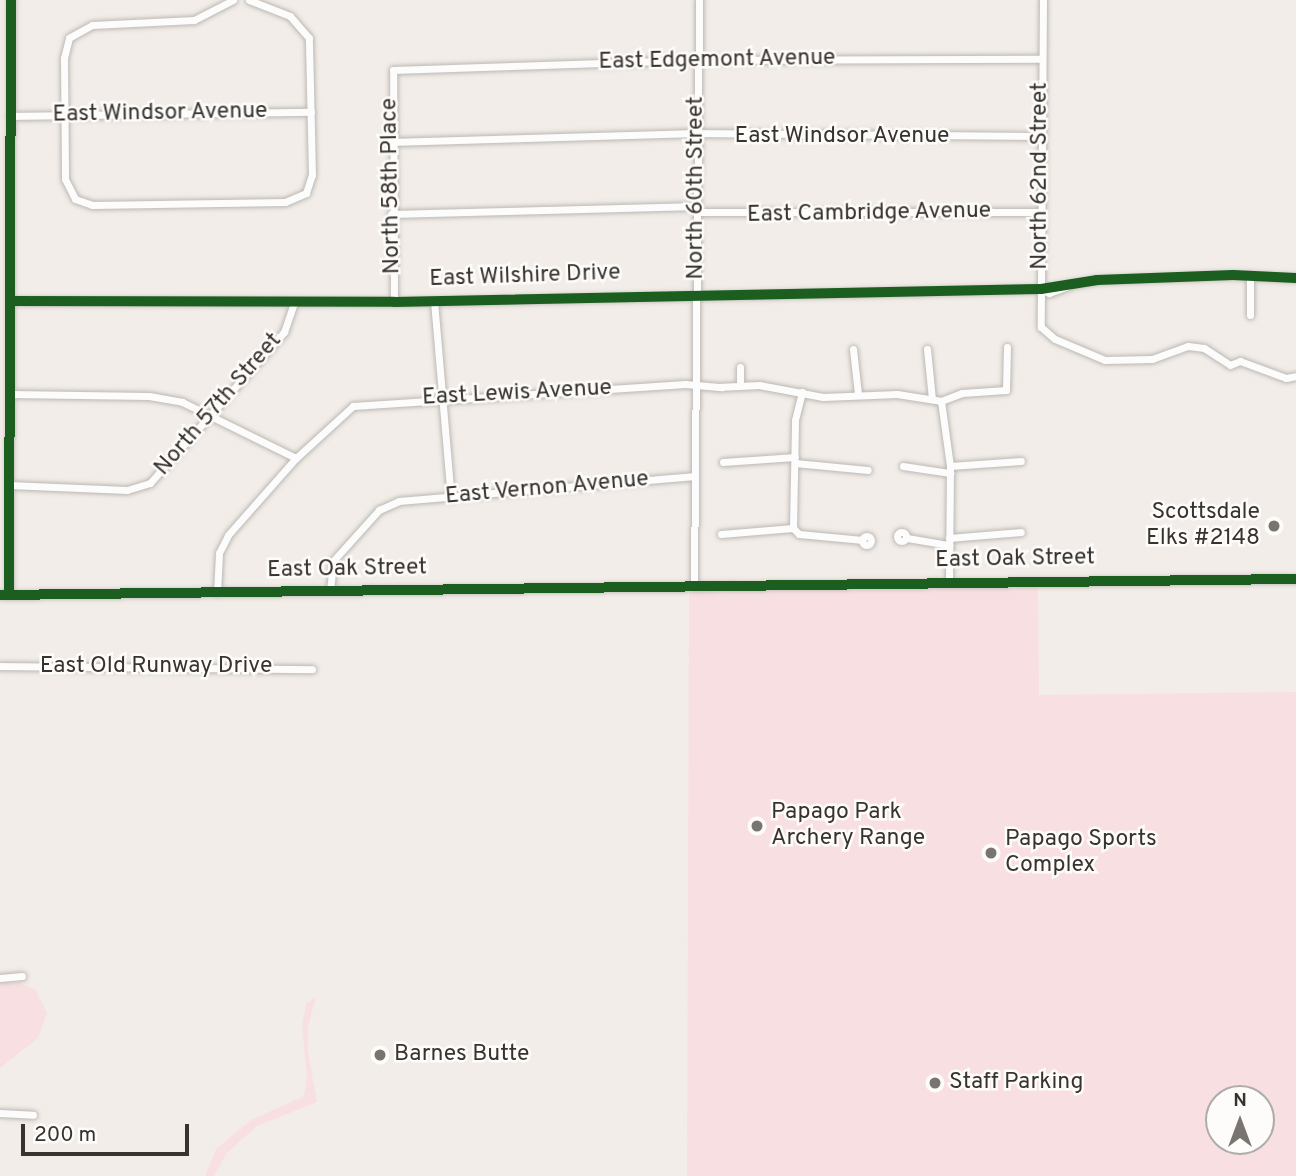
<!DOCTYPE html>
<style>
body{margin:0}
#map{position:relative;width:1296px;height:1176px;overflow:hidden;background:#f2ede8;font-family:Overpass,sans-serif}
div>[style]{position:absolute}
.green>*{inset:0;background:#f8e0e2}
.roads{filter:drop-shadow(0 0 2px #bcb8b4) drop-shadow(0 0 2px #bcb8b4)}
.minor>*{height:7px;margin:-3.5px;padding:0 3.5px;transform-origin:3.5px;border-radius:3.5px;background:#fdfcfc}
.minor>.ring{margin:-3.5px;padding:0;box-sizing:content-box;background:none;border:7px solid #fdfcfc;border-radius:50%}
.cycleway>*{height:10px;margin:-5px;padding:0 5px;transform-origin:5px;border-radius:5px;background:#1b5e20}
.dots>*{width:19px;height:19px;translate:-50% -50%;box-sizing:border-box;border:4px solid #fefcfa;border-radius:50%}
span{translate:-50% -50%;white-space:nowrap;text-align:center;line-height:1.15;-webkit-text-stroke:5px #fefcfa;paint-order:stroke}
.street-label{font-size:23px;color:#37332f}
.poi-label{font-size:23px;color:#37332f}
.right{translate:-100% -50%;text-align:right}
.left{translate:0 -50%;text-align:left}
.north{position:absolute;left:1205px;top:1085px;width:70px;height:70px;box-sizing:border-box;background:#fefcfa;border:2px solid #aeaca9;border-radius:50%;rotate:0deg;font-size:19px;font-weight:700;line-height:28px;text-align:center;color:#37332f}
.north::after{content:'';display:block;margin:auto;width:24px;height:32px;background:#787470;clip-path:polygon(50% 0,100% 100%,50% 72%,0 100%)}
.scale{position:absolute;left:21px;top:1124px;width:168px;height:32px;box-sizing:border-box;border:4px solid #37332f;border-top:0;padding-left:9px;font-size:21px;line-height:24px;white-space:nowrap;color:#37332f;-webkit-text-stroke:5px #fefcfa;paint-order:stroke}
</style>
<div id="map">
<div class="green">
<div style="clip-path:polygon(evenodd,1038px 586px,1039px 695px,1296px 692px,1296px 1176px,687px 1176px,689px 591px,1038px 586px,1219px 1099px,1261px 1099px,1261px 1141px,1219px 1141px,1219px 1099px)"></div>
<div style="clip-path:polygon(0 983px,20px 983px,35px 989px,47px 1013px,38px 1038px,0 1068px)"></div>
<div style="clip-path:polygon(316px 997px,308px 1027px,308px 1052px,317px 1102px,257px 1126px,226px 1154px,214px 1176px,205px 1176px,216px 1149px,251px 1120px,304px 1096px,307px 1077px,302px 1026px,306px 1004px)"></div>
</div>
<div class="roads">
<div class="minor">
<div style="left:233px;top:0;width:44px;rotate:152.9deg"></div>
<div style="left:194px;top:20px;width:102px;rotate:177.2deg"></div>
<div style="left:92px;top:25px;width:26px;rotate:151deg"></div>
<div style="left:69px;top:38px;width:21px;rotate:104deg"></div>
<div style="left:64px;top:58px;width:121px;rotate:89.5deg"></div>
<div style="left:65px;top:179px;width:22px;rotate:63deg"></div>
<div style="left:75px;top:199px;width:18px;rotate:19deg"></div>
<div style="left:92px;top:205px;width:193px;rotate:-0.9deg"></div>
<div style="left:285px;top:202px;width:23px;rotate:-23deg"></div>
<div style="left:306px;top:193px;width:19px;rotate:-72deg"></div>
<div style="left:312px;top:175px;width:137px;rotate:-91.3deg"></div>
<div style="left:309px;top:38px;width:29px;rotate:-131deg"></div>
<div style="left:290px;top:16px;width:44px;rotate:-158.7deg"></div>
<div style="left:1043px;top:0;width:327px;rotate:90.4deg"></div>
<div style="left:1041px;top:327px;width:18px;rotate:41deg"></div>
<div style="left:1055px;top:339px;width:54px;rotate:22.8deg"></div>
<div style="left:1105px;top:360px;width:47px;rotate:-1.2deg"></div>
<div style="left:1152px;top:359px;width:38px;rotate:-20deg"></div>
<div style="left:1188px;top:346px;width:16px;rotate:7deg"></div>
<div style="left:1204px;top:348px;width:31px;rotate:33deg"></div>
<div style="left:1230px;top:365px;width:11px;rotate:-22deg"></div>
<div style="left:1240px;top:361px;width:49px;rotate:20.3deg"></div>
<div style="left:1286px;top:378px;width:10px;rotate:-11deg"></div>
<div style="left:10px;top:116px;width:301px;rotate:-0.8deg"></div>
<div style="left:390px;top:142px;width:299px;rotate:-1.7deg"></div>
<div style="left:689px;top:133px;width:352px;rotate:0.5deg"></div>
<div style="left:698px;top:212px;width:343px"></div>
<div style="left:391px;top:214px;width:307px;rotate:-1.5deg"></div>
<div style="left:1250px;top:275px;width:40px;rotate:90deg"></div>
<div style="left:1041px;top:289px;width:9px;rotate:27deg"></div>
<div style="left:1049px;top:293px;width:27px;rotate:-20deg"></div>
<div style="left:10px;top:301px;width:384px;rotate:0.1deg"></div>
<div style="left:394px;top:302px;width:647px;rotate:-1.15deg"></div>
<div style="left:1041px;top:289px;width:57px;rotate:-9.1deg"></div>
<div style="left:1097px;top:280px;width:136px;rotate:-2.1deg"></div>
<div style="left:1233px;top:275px;width:63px;rotate:2.7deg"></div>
<div style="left:434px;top:301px;width:198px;rotate:85.1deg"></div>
<div style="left:394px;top:302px;width:232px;rotate:-90.2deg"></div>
<div style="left:393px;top:70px;width:298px;rotate:-1.9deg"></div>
<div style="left:691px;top:60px;width:351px;rotate:-0.2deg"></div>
<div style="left:853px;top:349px;width:45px;rotate:83.7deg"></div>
<div style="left:927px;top:349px;width:50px;rotate:84.3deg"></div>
<div style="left:740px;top:367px;width:19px;rotate:90deg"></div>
<div style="left:718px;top:387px;width:41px;rotate:-2.8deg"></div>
<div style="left:759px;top:385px;width:65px;rotate:10.6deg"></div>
<div style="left:823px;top:397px;width:74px;rotate:-2.3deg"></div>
<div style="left:897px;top:394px;width:45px;rotate:9deg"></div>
<div style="left:941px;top:401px;width:22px;rotate:-21deg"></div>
<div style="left:962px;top:393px;width:44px;rotate:-3.9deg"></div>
<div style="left:1006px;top:390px;width:43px;rotate:-88.7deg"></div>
<div style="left:10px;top:394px;width:139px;rotate:0.8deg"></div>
<div style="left:149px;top:396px;width:34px;rotate:10deg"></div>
<div style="left:182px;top:402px;width:127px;rotate:26.2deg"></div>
<div style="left:941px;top:401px;width:66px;rotate:82.1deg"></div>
<div style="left:950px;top:466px;width:116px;rotate:90.5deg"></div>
<div style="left:723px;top:462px;width:72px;rotate:-4deg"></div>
<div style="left:795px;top:463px;width:73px;rotate:5.5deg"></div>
<div style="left:903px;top:466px;width:48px;rotate:8.5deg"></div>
<div style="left:950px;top:466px;width:71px;rotate:-4deg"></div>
<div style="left:9px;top:485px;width:118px;rotate:2.4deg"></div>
<div style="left:127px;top:490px;width:24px;rotate:-17deg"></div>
<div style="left:150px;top:483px;width:202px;rotate:-48.4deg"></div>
<div style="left:284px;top:332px;width:31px;rotate:-71deg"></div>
<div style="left:793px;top:528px;width:108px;rotate:-88.9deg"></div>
<div style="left:795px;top:420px;width:29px;rotate:-76deg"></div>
<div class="ring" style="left:897.5px;top:532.5px;width:2px;height:2px"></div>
<div style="left:721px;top:534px;width:72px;rotate:-4.8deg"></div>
<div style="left:793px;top:528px;width:8px;rotate:45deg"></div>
<div style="left:799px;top:534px;width:64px;rotate:5.4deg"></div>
<div class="ring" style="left:862.5px;top:536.5px;width:2px;height:2px"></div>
<div style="left:907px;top:538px;width:43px;rotate:9.5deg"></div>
<div style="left:949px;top:538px;width:72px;rotate:-4.8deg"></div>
<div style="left:694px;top:587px;width:587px;rotate:-89.51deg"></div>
<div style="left:698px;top:587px;width:36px;rotate:-2deg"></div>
<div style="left:330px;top:591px;width:30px;rotate:-84deg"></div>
<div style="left:333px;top:561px;width:69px;rotate:-48deg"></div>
<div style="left:379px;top:510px;width:22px;rotate:-24deg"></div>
<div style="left:399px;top:501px;width:297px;rotate:-4.8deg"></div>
<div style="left:217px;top:593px;width:40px;rotate:-87.1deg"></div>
<div style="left:219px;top:553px;width:20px;rotate:-63deg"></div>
<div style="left:228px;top:535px;width:103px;rotate:-48.6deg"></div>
<div style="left:296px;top:458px;width:77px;rotate:-42.4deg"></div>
<div style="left:353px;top:406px;width:333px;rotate:-3.8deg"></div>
<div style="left:685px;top:384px;width:37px;rotate:5deg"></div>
<div style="left:0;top:595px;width:1296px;rotate:-0.71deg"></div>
<div style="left:9px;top:595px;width:595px;rotate:-89.81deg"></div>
<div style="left:0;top:666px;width:312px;rotate:0.6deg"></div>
<div style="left:0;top:978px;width:22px;rotate:-5deg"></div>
<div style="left:0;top:1113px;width:33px;rotate:3deg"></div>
</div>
</div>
<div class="cycleway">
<div style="left:10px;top:301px;width:384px;rotate:0.1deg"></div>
<div style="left:394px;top:302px;width:647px;rotate:-1.15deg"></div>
<div style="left:1041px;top:289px;width:57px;rotate:-9.1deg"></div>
<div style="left:1097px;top:280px;width:136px;rotate:-2.1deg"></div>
<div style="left:1233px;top:275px;width:63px;rotate:2.7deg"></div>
<div style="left:0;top:595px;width:1296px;rotate:-0.71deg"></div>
<div style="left:9px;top:595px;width:595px;rotate:-89.81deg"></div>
</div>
<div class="dots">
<div style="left:1274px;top:526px;background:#787470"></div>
<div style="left:757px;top:826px;background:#787470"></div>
<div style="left:991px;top:853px;background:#787470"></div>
<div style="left:380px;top:1055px;background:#787470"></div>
<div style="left:935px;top:1083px;background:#787470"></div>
</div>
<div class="street-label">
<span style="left:717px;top:61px;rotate:-1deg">East Edgemont Avenue</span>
<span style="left:160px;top:114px;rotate:-1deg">East Windsor Avenue</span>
<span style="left:842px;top:137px">East Windsor Avenue</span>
<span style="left:1041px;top:176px;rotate:-90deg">North 62nd Street</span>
<span style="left:392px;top:186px;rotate:-91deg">North 58th Place</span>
<span style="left:697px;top:188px;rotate:-90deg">North 60th Street</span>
<span style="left:869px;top:214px;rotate:-1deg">East Cambridge Avenue</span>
<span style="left:525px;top:277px;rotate:-2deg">East Wilshire Drive</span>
<span style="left:517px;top:394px;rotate:-3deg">East Lewis Avenue</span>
<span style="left:219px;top:405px;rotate:-49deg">North 57th Street</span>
<span style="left:547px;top:489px;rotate:-5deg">East Vernon Avenue</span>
<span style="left:1015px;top:560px;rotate:-1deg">East Oak Street</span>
<span style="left:347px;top:570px;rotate:-1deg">East Oak Street</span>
<span style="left:156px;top:667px">East Old Runway Drive</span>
</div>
<div class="poi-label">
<span class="right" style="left:1260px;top:526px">Scottsdale<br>Elks #2148</span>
<span class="left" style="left:771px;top:826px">Papago Park<br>Archery Range</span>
<span class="left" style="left:1005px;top:853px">Papago Sports<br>Complex</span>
<span class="left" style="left:394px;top:1055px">Barnes Butte</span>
<span class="left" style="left:949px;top:1083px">Staff Parking</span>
</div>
<div class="north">N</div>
<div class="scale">200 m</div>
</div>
